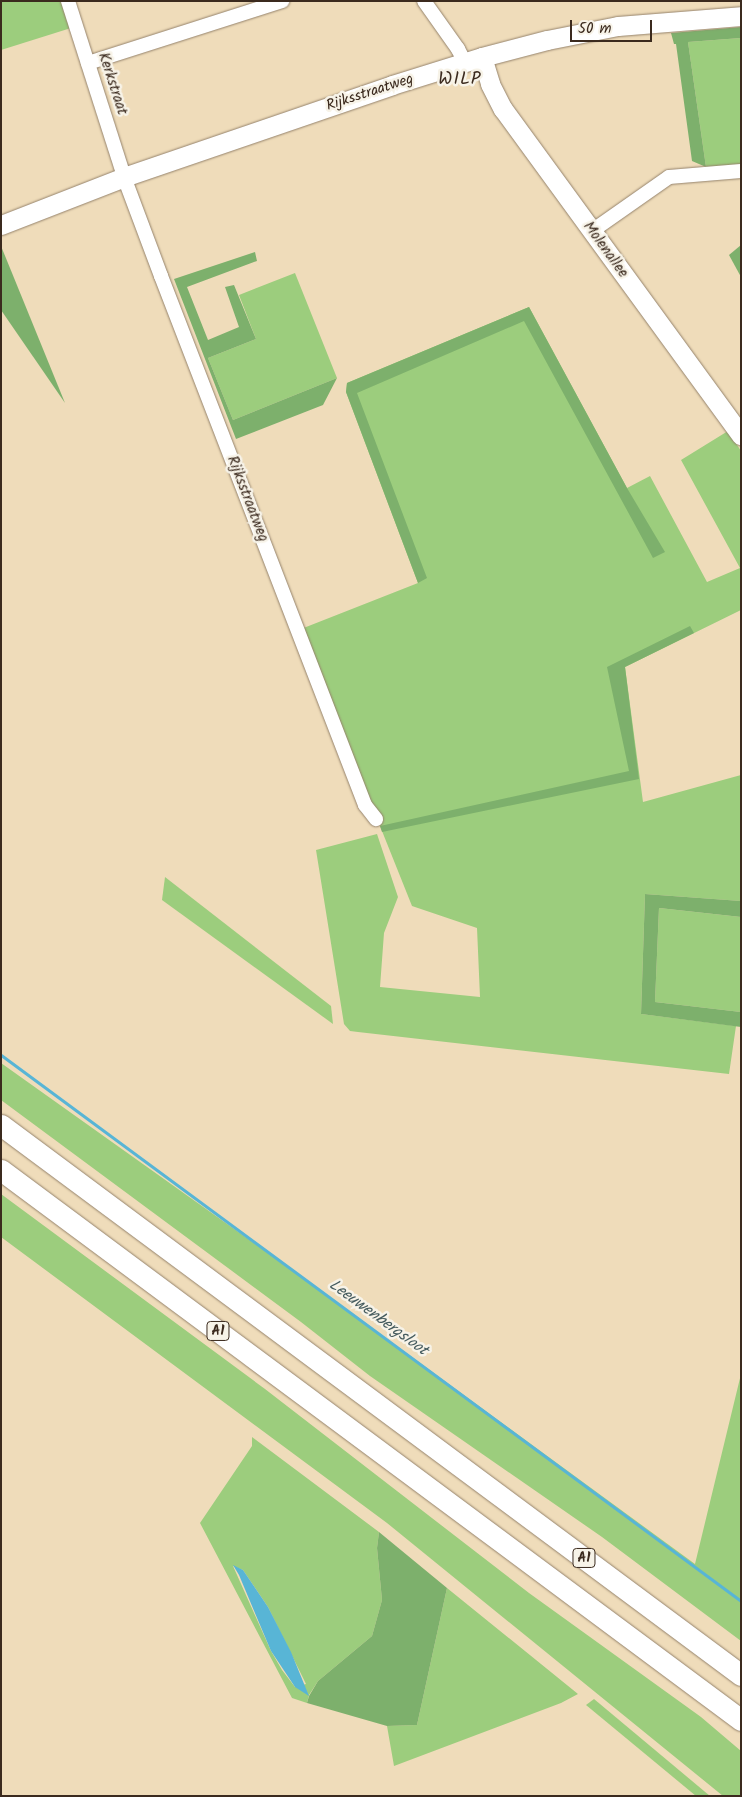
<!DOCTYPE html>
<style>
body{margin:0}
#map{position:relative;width:742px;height:1797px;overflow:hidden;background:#efdcba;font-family:Kalam,sans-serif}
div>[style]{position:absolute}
.green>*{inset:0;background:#9ccd7d}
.forest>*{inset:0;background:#7db06c}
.water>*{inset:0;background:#58b5d6}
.stream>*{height:3px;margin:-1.5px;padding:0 1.5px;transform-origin:1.5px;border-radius:1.5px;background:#58b5d6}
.roads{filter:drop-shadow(0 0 1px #95836c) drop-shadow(0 0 1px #95836c)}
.minor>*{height:14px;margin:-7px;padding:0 7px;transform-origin:7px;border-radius:7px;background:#fff}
.major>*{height:19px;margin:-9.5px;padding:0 9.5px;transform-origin:9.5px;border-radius:9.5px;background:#fff}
.highway>*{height:21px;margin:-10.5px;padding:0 10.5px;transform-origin:10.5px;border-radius:10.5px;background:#fff}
span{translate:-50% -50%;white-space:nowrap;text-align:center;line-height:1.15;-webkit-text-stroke:5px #f7f3e8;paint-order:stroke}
.shield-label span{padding:1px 4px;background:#f7f3e8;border:1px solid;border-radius:4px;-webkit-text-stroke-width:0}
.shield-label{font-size:14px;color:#3b2a1e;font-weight:700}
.street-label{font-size:15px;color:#3b2a1e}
.water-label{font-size:16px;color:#455b5e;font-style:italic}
.quarter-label{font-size:18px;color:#3b2a1e;letter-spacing:1px}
.frame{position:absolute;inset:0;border:2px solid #3b2a1e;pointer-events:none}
.scale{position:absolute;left:570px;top:20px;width:82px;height:22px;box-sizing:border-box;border:2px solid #3b2a1e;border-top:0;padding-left:6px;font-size:15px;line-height:18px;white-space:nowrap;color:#3b2a1e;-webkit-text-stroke:4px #f7f3e8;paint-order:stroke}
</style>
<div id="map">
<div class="green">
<div style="clip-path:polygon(1px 1px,63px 1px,71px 28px,1px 50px)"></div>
<div style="clip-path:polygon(741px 38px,741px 178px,706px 167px,688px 42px)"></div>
<div style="clip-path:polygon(295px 273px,337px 378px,233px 420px,208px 358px,256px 339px,239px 295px)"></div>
<div style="clip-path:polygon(529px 307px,627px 488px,650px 476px,707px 582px,740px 568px,681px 460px,728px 431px,741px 451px,741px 610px,625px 667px,643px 802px,741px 775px,741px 901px,645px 894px,641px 1014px,736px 1026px,729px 1074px,358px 1032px,350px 1031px,344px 1024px,316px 850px,377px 834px,398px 897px,384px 933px,380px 987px,480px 997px,477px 928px,412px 906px,380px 826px,368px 804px,301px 629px,418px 583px,346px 392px,347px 383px)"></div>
<div style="clip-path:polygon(165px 877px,331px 1006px,333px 1024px,162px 900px)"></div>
<div style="clip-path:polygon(659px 908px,741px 917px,741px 1012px,655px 1002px)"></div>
<div style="clip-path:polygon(1px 1063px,327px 1295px,695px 1564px,741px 1374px,741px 1641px,602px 1537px,370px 1376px,301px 1322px,1px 1100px)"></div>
<div style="clip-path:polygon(1px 1194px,265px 1389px,529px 1593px,701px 1717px,741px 1751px,741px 1796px,723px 1796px,387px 1523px,1px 1237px)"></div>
<div style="clip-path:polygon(evenodd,252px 1437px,379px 1532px,377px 1548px,382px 1600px,372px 1636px,318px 1681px,309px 1695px,307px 1703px,292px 1698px,200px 1523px,252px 1446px,252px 1437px,233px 1566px,243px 1570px,268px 1607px,306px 1684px,295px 1687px,282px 1670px,271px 1651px,233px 1566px)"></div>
<div style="clip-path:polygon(447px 1588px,578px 1694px,561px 1703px,394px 1766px,387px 1726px,417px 1725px)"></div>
<div style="clip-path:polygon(594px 1699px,710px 1796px,696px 1796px,586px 1705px)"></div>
</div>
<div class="forest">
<div style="clip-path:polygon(741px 27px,741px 38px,688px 42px,706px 167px,692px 161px,676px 44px,674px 44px,671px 33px)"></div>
<div style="clip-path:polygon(741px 245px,741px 277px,729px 255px)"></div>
<div style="clip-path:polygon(1px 246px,65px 403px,1px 310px)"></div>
<div style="clip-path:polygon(255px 252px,257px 261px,187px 287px,208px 340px,239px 327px,225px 287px,234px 285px,256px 339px,208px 358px,233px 420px,337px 378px,323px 405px,236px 439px,174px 279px)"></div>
<div style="clip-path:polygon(529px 307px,627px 488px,665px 552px,653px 558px,524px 321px,357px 393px,427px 578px,418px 583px,346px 392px,347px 383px)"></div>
<div style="clip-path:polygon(690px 626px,694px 633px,625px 667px,639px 779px,382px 832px,380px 826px,629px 771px,607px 667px)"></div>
<div style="clip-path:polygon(645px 894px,741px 901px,741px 917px,659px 908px,655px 1002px,741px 1012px,741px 1027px,641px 1014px)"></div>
<div style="clip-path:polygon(379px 1532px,447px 1588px,417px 1725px,387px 1726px,307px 1703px,309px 1696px,318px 1681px,372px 1636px,382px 1600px,377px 1548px)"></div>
</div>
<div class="water">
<div style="clip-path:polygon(233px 1565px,243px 1570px,268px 1607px,291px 1652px,309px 1696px,295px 1687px,271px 1651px,239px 1575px)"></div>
</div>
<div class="stream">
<div style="left:1px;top:1055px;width:920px;rotate:36.42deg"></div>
</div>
<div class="roads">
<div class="minor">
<div style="left:68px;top:1px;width:185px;rotate:72.3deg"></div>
<div style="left:124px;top:177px;width:106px;rotate:69.5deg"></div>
<div style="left:161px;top:276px;width:567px;rotate:68.91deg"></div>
<div style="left:365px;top:805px;width:18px;rotate:52deg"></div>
<div style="left:424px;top:1px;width:59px;rotate:54.7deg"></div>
<div style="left:458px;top:49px;width:16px;rotate:63deg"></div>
<div style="left:88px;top:63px;width:204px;rotate:-17.7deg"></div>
<div style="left:592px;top:231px;width:94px;rotate:-35deg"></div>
<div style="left:669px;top:177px;width:72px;rotate:-4.8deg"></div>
</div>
<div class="major">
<div style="left:482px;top:57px;width:28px;rotate:73deg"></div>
<div style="left:490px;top:84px;width:28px;rotate:63deg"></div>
<div style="left:503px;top:109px;width:404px;rotate:53.9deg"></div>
<div style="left:1px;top:225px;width:132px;rotate:-21.3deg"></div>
<div style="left:124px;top:177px;width:283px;rotate:-18.9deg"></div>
<div style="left:392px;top:85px;width:94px;rotate:-17.3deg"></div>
<div style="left:482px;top:57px;width:67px;rotate:-14.7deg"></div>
<div style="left:547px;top:40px;width:72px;rotate:-11.2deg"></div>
<div style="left:618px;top:26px;width:123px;rotate:-4.6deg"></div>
</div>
<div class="highway">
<div style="left:1px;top:1125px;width:922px;rotate:36.62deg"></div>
<div style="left:1px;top:1170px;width:922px;rotate:36.62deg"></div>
</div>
</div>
<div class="shield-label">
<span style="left:218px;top:1331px">A1</span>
<span style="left:584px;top:1558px">A1</span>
</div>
<div class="street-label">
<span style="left:112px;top:84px;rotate:72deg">Kerkstraat</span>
<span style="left:370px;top:93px;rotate:-18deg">Rijksstraatweg</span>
<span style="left:605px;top:250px;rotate:54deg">Molenallee</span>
<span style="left:247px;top:499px;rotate:69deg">Rijksstraatweg</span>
</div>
<div class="water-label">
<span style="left:378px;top:1318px;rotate:36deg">Leeuwenbergsloot</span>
</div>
<div class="quarter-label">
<span style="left:460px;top:80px">WILP</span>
</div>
<div class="frame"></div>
<div class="scale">50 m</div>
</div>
